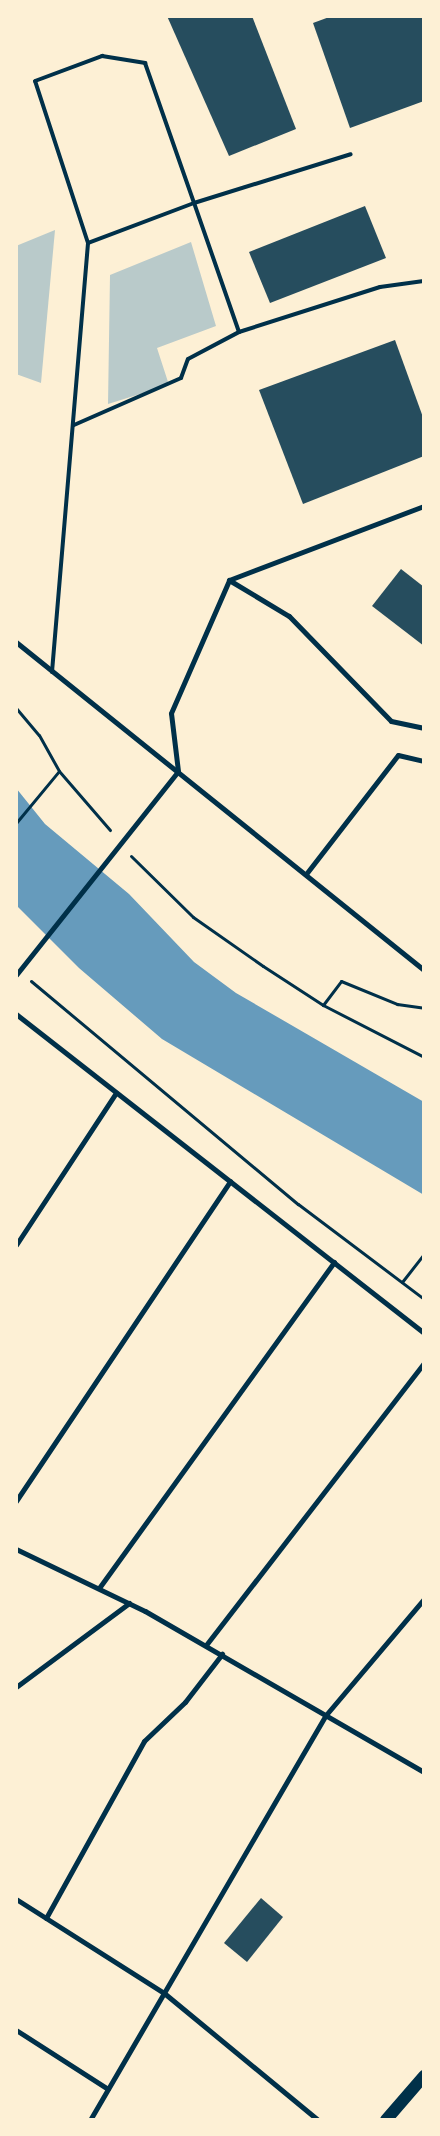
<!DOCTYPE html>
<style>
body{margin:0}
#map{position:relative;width:440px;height:2136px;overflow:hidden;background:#fdf0d5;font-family:"Source Sans 3",sans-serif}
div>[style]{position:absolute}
.green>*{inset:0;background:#b9caca}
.water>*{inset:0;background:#669bbc}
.building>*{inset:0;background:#264d5e}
.path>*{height:3px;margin:-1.5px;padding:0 1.5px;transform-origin:1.5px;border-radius:1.5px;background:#003049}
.service>*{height:4px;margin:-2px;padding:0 2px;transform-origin:2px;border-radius:2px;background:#003049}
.minor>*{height:5px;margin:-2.5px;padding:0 2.5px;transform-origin:2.5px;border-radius:2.5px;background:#003049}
.primary>*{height:12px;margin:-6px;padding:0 6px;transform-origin:6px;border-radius:6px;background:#003049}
span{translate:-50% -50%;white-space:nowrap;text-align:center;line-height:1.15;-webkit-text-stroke:5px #fdf0d5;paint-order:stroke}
.frame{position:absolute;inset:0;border:18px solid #fdf0d5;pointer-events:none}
</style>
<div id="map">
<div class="green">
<div style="clip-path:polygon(55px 230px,41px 383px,16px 374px,16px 246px)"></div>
<div style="clip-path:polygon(191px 242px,216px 326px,157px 348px,169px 385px,108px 404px,110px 275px)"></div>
</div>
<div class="water">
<div style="clip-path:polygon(16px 788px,45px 824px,129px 894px,194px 962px,236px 993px,424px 1102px,424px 1195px,162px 1039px,79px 968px,16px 905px)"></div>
</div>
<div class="building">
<div style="clip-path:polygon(167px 16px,252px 16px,296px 129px,229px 156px)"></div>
<div style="clip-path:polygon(332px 16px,424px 16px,424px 101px,350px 128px,313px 23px)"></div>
<div style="clip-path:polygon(365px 206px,386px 258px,270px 303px,249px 252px)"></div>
<div style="clip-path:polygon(395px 340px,424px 420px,424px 456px,303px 504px,259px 390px)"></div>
<div style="clip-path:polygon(401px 569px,424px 587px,424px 646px,372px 606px)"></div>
<div style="clip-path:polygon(261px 1898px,283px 1917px,247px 1962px,224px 1943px)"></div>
</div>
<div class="path">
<div style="left:16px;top:708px;width:35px;rotate:50deg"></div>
<div style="left:39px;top:735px;width:41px;rotate:60.9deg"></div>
<div style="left:59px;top:771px;width:78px;rotate:49.2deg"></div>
<div style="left:16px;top:823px;width:67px;rotate:-50.4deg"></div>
<div style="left:131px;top:856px;width:87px;rotate:44.5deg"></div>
<div style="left:193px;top:917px;width:85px;rotate:35deg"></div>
<div style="left:263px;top:966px;width:72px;rotate:33deg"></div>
<div style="left:323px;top:1005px;width:114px;rotate:27.2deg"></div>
<div style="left:31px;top:981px;width:348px;rotate:39.9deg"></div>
<div style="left:298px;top:1204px;width:158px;rotate:37deg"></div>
<div style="left:323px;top:1005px;width:30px;rotate:-53deg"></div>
<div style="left:341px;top:981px;width:61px;rotate:22.3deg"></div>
<div style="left:397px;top:1004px;width:27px;rotate:8deg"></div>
<div style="left:402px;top:1282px;width:36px;rotate:-52deg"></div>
</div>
<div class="service">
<div style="left:239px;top:332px;width:148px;rotate:-17.7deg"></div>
<div style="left:380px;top:287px;width:44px;rotate:-7.8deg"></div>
<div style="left:74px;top:425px;width:117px;rotate:-23.7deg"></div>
<div style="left:181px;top:378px;width:20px;rotate:-70deg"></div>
<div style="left:188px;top:359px;width:58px;rotate:-27.9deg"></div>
<div style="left:239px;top:332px;width:137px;rotate:-109.2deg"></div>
<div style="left:194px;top:203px;width:164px;rotate:-17.3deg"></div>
<div style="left:52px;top:672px;width:431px;rotate:-85.2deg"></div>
<div style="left:88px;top:243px;width:170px;rotate:-108.1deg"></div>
<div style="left:35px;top:81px;width:72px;rotate:-20.5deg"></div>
<div style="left:102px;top:56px;width:44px;rotate:9.2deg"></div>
<div style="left:145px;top:63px;width:148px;rotate:70.7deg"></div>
<div style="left:194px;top:203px;width:113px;rotate:159.3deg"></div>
</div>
<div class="minor">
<div style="left:229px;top:580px;width:70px;rotate:31deg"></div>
<div style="left:289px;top:616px;width:146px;rotate:45.8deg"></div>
<div style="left:391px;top:721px;width:34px;rotate:12deg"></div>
<div style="left:16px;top:642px;width:523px;rotate:38.8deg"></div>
<div style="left:306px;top:874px;width:150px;rotate:-52.3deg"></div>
<div style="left:398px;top:755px;width:27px;rotate:13deg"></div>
<div style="left:16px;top:975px;width:260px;rotate:-51.5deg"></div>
<div style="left:178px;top:771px;width:58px;rotate:-96.9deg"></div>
<div style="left:171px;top:713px;width:145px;rotate:-66.4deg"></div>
<div style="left:229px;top:580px;width:209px;rotate:-20.8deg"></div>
<div style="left:16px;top:1014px;width:518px;rotate:38.02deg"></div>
<div style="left:16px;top:1245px;width:182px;rotate:-56.7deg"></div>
<div style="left:16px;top:1501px;width:385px;rotate:-56.2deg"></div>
<div style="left:16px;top:1549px;width:143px;rotate:25.7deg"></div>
<div style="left:145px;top:1611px;width:322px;rotate:30deg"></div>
<div style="left:99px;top:1588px;width:402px;rotate:-54.2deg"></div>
<div style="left:206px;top:1645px;width:356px;rotate:-52.3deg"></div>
<div style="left:16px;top:1687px;width:141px;rotate:-36.6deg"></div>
<div style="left:16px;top:1899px;width:175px;rotate:32.4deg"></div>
<div style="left:164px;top:1993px;width:200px;rotate:39.5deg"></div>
<div style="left:46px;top:1918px;width:202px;rotate:-61deg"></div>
<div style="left:144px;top:1741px;width:57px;rotate:-43.6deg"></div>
<div style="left:185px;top:1702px;width:61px;rotate:-52.4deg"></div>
<div style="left:16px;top:2030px;width:109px;rotate:32.7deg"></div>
<div style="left:90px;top:2120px;width:467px;rotate:-59.8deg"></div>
<div style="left:325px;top:1716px;width:153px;rotate:-49.8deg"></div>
</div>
<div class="primary">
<div style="left:386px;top:2120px;width:58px;rotate:-49.2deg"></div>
</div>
<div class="frame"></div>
</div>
